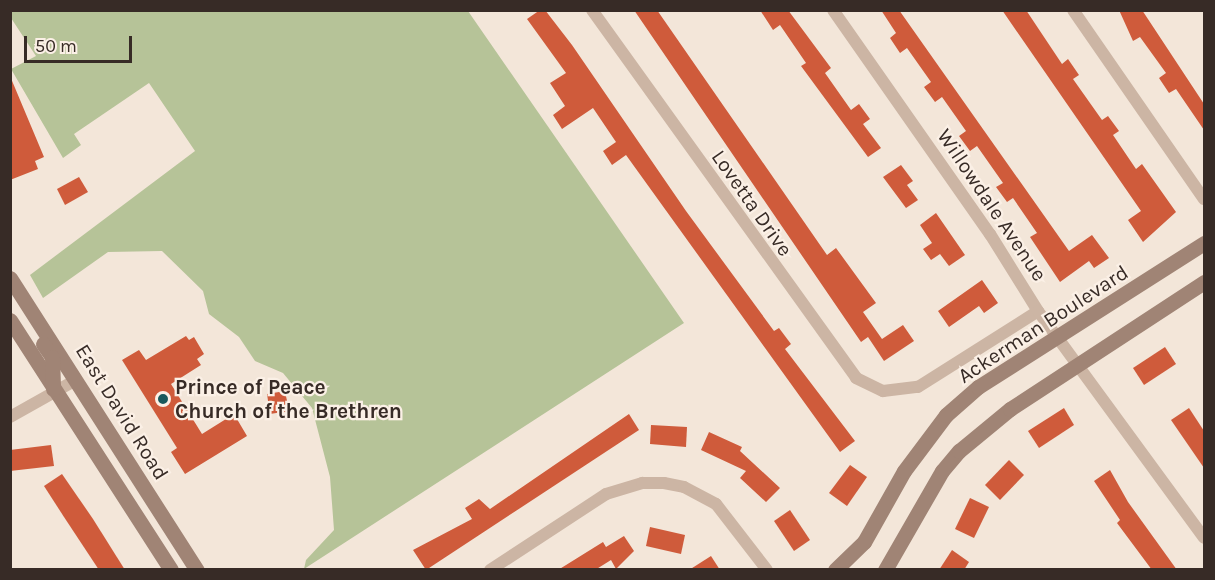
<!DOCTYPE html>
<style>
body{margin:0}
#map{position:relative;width:1215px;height:580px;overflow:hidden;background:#f3e6d9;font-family:Karla,sans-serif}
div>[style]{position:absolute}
.green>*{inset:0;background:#b6c398}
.building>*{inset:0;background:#cf5b3b}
.street>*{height:12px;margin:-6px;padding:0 6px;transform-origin:6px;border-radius:6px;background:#ccb5a4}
.secondary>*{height:15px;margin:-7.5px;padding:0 7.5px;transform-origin:7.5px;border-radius:7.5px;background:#a08475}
.dots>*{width:16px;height:16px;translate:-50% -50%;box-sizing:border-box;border:3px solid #fbf0e6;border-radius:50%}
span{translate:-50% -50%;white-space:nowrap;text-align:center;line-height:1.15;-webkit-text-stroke:4.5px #fbf0e6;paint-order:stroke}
.street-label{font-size:21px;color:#372b26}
.poi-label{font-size:21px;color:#372b26;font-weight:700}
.left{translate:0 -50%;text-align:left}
.frame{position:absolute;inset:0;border:12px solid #372b26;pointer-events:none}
.scale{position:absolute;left:24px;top:36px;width:108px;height:27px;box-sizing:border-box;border:3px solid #372b26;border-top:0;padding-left:8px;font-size:18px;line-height:21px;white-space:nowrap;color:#372b26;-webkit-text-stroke:4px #fbf0e6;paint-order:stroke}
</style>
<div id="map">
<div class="green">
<div style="clip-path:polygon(10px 11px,468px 11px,684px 323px,304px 569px,306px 560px,334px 530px,330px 477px,312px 408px,283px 373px,255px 361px,239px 337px,209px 314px,203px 291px,162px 251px,108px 252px,43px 298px,30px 275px,195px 151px,149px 83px,74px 134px,81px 145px,63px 158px,11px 69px,36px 56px,11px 18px)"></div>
</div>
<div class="building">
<div style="clip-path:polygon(540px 10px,545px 10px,572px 45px,686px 211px,774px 331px,779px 328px,791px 344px,785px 349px,855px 441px,840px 452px,626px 155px,612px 165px,603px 151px,616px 142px,593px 108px,562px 129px,553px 115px,565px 106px,550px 83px,566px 73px,527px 19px)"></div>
<div style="clip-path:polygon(634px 10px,657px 10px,827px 255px,836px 248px,876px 303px,863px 312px,882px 339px,903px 325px,914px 341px,884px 361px,868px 337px,861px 342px)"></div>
<div style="clip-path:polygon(760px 10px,788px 10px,831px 68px,825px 73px,851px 110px,859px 104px,870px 119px,863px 124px,881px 148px,868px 157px,801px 66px,806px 63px,780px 25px,773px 30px)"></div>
<div style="clip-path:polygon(881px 10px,899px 10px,1069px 251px,1092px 235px,1109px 258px,1094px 268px,1089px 261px,1060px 282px,1030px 237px,1037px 233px,1013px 198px,1007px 202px,996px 187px,1003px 183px,977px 146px,970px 151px,959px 136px,966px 131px,942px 97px,935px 102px,924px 87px,931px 82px,907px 48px,900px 53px,890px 38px,896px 33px)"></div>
<div style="clip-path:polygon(1002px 10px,1026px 10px,1062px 64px,1068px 59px,1079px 75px,1073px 79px,1102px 120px,1108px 116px,1119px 131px,1113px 135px,1136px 169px,1142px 164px,1176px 212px,1143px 242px,1128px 220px,1141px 211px)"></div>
<div style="clip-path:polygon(1119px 10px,1142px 10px,1204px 104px,1204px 130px,1176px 89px,1169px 93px,1159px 78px,1166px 73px,1140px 37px,1133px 41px)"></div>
<div style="clip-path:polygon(10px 76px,44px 157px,35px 161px,38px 169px,10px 180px)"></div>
<div style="clip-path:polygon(901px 165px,913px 181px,907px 185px,918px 200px,906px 208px,883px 177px)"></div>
<div style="clip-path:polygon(79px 177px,88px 192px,65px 205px,57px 189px)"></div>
<div style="clip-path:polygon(936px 213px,965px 255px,949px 266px,940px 254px,931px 260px,923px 249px,932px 243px,920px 225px)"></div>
<div style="clip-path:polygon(982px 280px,998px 303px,984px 313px,979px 306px,949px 327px,938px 311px)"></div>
<div style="clip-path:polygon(186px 336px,189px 340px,194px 337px,204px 354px,197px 359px,201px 365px,171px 384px,202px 434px,234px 414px,247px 436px,185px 474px,171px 452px,177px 448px,122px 360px,139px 350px,146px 360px)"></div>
<div style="clip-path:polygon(1165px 347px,1176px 364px,1144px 385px,1133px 368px)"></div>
<div style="clip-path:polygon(285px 391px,289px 411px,270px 414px,267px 394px)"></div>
<div style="clip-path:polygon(1064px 408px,1074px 425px,1039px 448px,1028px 431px)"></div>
<div style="clip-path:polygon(1189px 408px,1204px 431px,1204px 468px,1171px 420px)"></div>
<div style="clip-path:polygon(629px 414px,639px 430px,426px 570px,413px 550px,472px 519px,465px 508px,479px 499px,490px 509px)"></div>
<div style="clip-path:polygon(651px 425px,687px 427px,686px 447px,650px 444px)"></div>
<div style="clip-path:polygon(709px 432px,742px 447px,740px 451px,780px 488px,766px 502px,740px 478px,746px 471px,701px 450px)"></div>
<div style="clip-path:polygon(51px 445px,54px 466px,10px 471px,10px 450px)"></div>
<div style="clip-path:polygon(1009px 460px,1024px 475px,1000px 500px,985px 485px)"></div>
<div style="clip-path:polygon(850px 465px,867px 477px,847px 506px,829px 493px)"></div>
<div style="clip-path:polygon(1110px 470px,1128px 502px,1177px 570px,1152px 570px,1117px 523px,1120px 520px,1094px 481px)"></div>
<div style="clip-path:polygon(62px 474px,93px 519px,125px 570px,99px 570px,64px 517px,44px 486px)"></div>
<div style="clip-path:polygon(970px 498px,989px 507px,974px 538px,955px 529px)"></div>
<div style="clip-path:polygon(790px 510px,810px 540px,794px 551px,774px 521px)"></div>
<div style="clip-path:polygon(650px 527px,685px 535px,681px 554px,646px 546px)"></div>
<div style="clip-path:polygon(624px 536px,634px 551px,616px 569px,611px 560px,595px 570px,558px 570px,603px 542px,606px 547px)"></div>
<div style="clip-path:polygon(952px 550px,969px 562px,964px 570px,939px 570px)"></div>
<div style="clip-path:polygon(711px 556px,720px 570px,689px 570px)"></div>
</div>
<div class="street">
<div style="left:592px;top:10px;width:453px;rotate:54.3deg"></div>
<div style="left:856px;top:378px;width:30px;rotate:26deg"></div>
<div style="left:883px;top:391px;width:35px;rotate:-7deg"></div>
<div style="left:918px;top:387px;width:142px;rotate:-32.3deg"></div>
<div style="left:833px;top:10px;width:274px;rotate:55deg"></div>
<div style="left:990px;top:234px;width:91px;rotate:58.1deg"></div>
<div style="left:1038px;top:311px;width:281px;rotate:53.8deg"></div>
<div style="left:1073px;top:10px;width:230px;rotate:55.3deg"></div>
<div style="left:10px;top:417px;width:76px;rotate:-29.3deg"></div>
<div style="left:490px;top:570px;width:139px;rotate:-33.2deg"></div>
<div style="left:606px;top:494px;width:38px;rotate:-17deg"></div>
<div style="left:642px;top:483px;width:22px"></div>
<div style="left:664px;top:483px;width:20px;rotate:11deg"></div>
<div style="left:684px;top:487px;width:36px;rotate:28deg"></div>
<div style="left:716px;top:504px;width:83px;rotate:52.3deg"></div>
</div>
<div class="secondary">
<div style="left:10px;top:278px;width:347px;rotate:57.4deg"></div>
<div style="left:10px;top:320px;width:297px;rotate:57.2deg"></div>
<div style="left:43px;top:344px;width:16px;rotate:55deg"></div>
<div style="left:52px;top:357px;width:32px;rotate:88deg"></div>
<div style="left:835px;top:570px;width:40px;rotate:-44deg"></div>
<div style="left:864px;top:542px;width:81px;rotate:-60.6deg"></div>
<div style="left:904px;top:471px;width:70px;rotate:-53.1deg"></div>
<div style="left:946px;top:415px;width:43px;rotate:-41.2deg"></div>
<div style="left:978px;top:387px;width:268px;rotate:-32.5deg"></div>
<div style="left:885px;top:570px;width:114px;rotate:-60.1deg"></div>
<div style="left:942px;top:471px;width:26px;rotate:-50deg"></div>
<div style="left:959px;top:451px;width:66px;rotate:-39.5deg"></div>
<div style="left:1010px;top:409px;width:232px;rotate:-33.2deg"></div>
</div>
<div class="dots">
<div style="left:163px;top:399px;background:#19595c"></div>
</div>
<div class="street-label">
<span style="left:752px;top:203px;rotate:55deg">Lovetta Drive</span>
<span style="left:992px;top:205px;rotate:56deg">Willowdale Avenue</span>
<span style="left:1043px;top:324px;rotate:-33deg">Ackerman Boulevard</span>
<span style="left:122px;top:412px;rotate:58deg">East David Road</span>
</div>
<div class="poi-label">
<span class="left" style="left:175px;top:399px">Prince of Peace<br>Church of the Brethren</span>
</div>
<div class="frame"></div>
<div class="scale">50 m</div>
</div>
